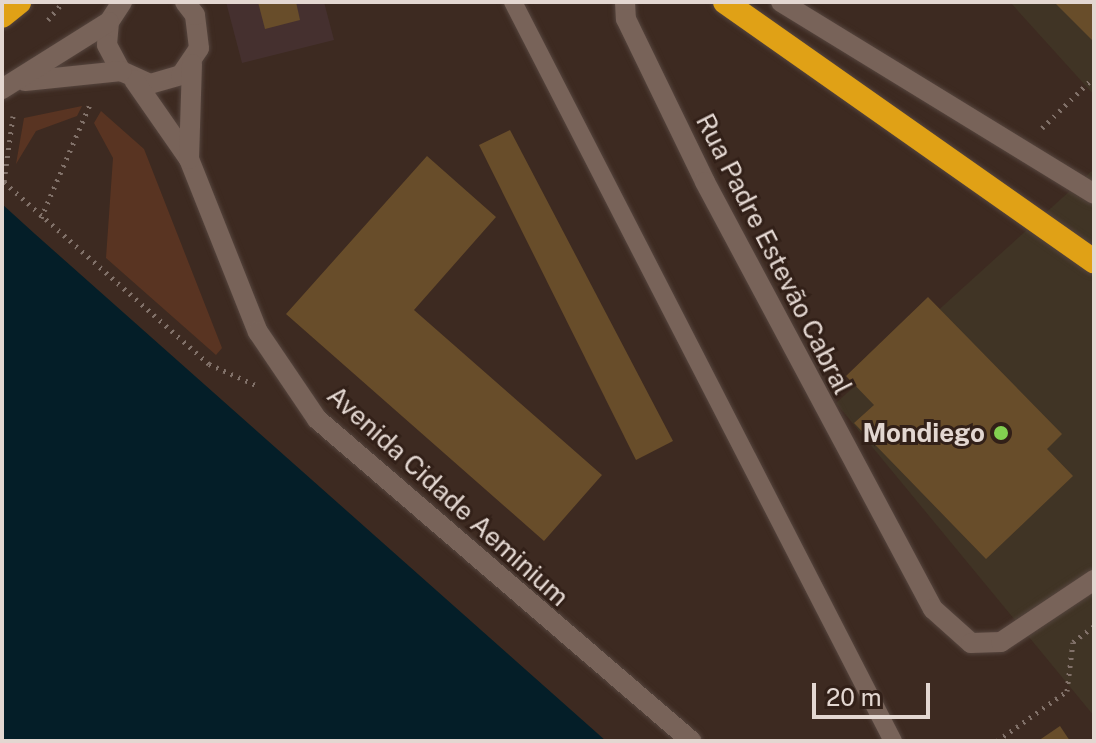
<!DOCTYPE html>
<meta charset="utf-8">
<style>
body{margin:0}
#map{position:relative;width:1096px;height:743px;overflow:hidden;background:#3d2a21;font-family:"Public Sans",sans-serif}
div>[style]{position:absolute}
.commercial>*{inset:0;background:#403425}
.industrial>*{inset:0;background:#45302f}
.green>*{inset:0;background:#593422}
.water>*{inset:0;background:#041e28}
.building>*{inset:0;background:#684d2a}
.path>*{height:5px;margin-top:-2.5px;transform-origin:0;background:repeating-linear-gradient(90deg,#817169 0 2px,transparent 0 8px)}
.roads{filter:drop-shadow(0 0 2px #55453e) drop-shadow(0 0 2px #55453e)}
.lane>*{height:18px;margin:-9px;padding:0 9px;transform-origin:9px;border-radius:9px;background:#786359}
.street>*{height:20px;margin:-10px;padding:0 10px;transform-origin:10px;border-radius:10px;background:#786359}
.secondary>*{height:20px;margin:-10px;padding:0 10px;transform-origin:10px;border-radius:10px;background:#786359}
.highway>*{height:24px;margin:-12px;padding:0 12px;transform-origin:12px;border-radius:12px;background:#e0a116}
.dots>*{width:22px;height:22px;translate:-50% -50%;box-sizing:border-box;border:4px solid #322018;border-radius:50%}
span{translate:-50% -50%;white-space:nowrap;text-align:center;line-height:1.15;-webkit-text-stroke:6px #322018;paint-order:stroke}
.street-label{font-size:26px;color:#e3d7d1}
.poi-label{font-size:26px;color:#e3d7d1;font-weight:700}
.right{translate:-100% -50%;text-align:right}
.frame{position:absolute;inset:0;border:4px solid #e3d7d1;pointer-events:none}
.scale{position:absolute;left:812px;top:683px;width:118px;height:36px;box-sizing:border-box;border:4px solid #e3d7d1;border-top:0;padding-left:10px;font-size:24px;line-height:28px;white-space:nowrap;color:#e3d7d1;-webkit-text-stroke:6px #322018;paint-order:stroke}
</style>
<div id="map">
<div class="commercial">
<div style="clip-path:polygon(1010px 2px,1094px 2px,1094px 95px)"></div>
<div style="clip-path:polygon(1094px 169px,1094px 716px,836px 403px)"></div>
</div>
<div class="industrial">
<div style="clip-path:polygon(226px 2px,324px 2px,334px 40px,242px 63px)"></div>
</div>
<div class="green">
<div style="clip-path:polygon(82px 106px,77px 116px,36px 131px,16px 164px,24px 118px)"></div>
<div style="clip-path:polygon(101px 111px,144px 149px,222px 348px,216px 355px,106px 258px,113px 158px,94px 123px)"></div>
</div>
<div class="water">
<div style="clip-path:polygon(2px 204px,35px 234px,606px 741px,2px 741px)"></div>
</div>
<div class="building">
<div style="clip-path:polygon(258px 2px,296px 2px,300px 20px,265px 29px)"></div>
<div style="clip-path:polygon(1054px 2px,1094px 2px,1094px 42px)"></div>
<div style="clip-path:polygon(510px 130px,673px 441px,636px 460px,479px 145px)"></div>
<div style="clip-path:polygon(427px 156px,496px 217px,414px 310px,602px 475px,544px 541px,286px 314px)"></div>
<div style="clip-path:polygon(928px 297px,1062px 434px,1047px 449px,1073px 476px,986px 559px,854px 423px,874px 405px,846px 376px)"></div>
<div style="clip-path:polygon(1060px 726px,1070px 741px,1038px 741px)"></div>
</div>
<div class="path">
<div style="left:48px;top:20px;width:23px;rotate:-50deg"></div>
<div style="left:13px;top:116px;width:67px;rotate:97.8deg"></div>
<div style="left:4px;top:182px;width:274px;rotate:41.6deg"></div>
<div style="left:209px;top:364px;width:54px;rotate:24.2deg"></div>
<div style="left:1042px;top:128px;width:73px;rotate:-44.4deg"></div>
<div style="left:41px;top:218px;width:126px;rotate:-66.7deg"></div>
<div style="left:997px;top:741px;width:86px;rotate:-35.5deg"></div>
<div style="left:1067px;top:691px;width:49px;rotate:-83deg"></div>
<div style="left:1073px;top:642px;width:26px;rotate:-37deg"></div>
</div>
<div class="roads">
<div class="lane">
<div style="left:513px;top:2px;width:831px;rotate:62.79deg"></div>
</div>
<div class="street">
<div style="left:625px;top:2px;width:17px;rotate:87deg"></div>
<div style="left:626px;top:19px;width:181px;rotate:64.1deg"></div>
<div style="left:705px;top:182px;width:484px;rotate:61.9deg"></div>
<div style="left:933px;top:609px;width:51px;rotate:41.8deg"></div>
<div style="left:971px;top:643px;width:30px;rotate:-2deg"></div>
<div style="left:1001px;top:642px;width:112px;rotate:-33.7deg"></div>
<div style="left:781px;top:2px;width:367px;rotate:31.5deg"></div>
</div>
<div class="secondary">
<div style="left:122px;top:2px;width:24px;rotate:123deg"></div>
<div style="left:109px;top:22px;width:23px;rotate:95deg"></div>
<div style="left:107px;top:45px;width:30px;rotate:62deg"></div>
<div style="left:121px;top:71px;width:32px;rotate:24deg"></div>
<div style="left:150px;top:84px;width:32px;rotate:-16deg"></div>
<div style="left:181px;top:75px;width:32px;rotate:-56deg"></div>
<div style="left:199px;top:48px;width:33px;rotate:-97deg"></div>
<div style="left:195px;top:15px;width:16px;rotate:-128deg"></div>
<div style="left:134px;top:80px;width:96px;rotate:55.2deg"></div>
<div style="left:189px;top:159px;width:186px;rotate:68.3deg"></div>
<div style="left:258px;top:332px;width:105px;rotate:55.9deg"></div>
<div style="left:317px;top:419px;width:494px;rotate:40.7deg"></div>
<div style="left:25px;top:81px;width:97px;rotate:-5.9deg"></div>
<div style="left:2px;top:89px;width:126px;rotate:-32.1deg"></div>
<div style="left:189px;top:159px;width:95px;rotate:-88.2deg"></div>
</div>
<div class="highway">
<div style="left:725px;top:2px;width:451px;rotate:35.1deg"></div>
<div style="left:2px;top:16px;width:22px;rotate:-39deg"></div>
</div>
</div>
<div class="dots">
<div style="left:1001px;top:433px;background:#82d050"></div>
</div>
<div class="street-label">
<span style="left:774px;top:254px;rotate:63deg">Rua Padre Estevão Cabral</span>
<span style="left:448px;top:496px;rotate:42deg">Avenida Cidade Aeminium</span>
</div>
<div class="poi-label">
<span class="right" style="left:985px;top:433px">Mondiego</span>
</div>
<div class="frame"></div>
<div class="scale">20 m</div>
</div>
